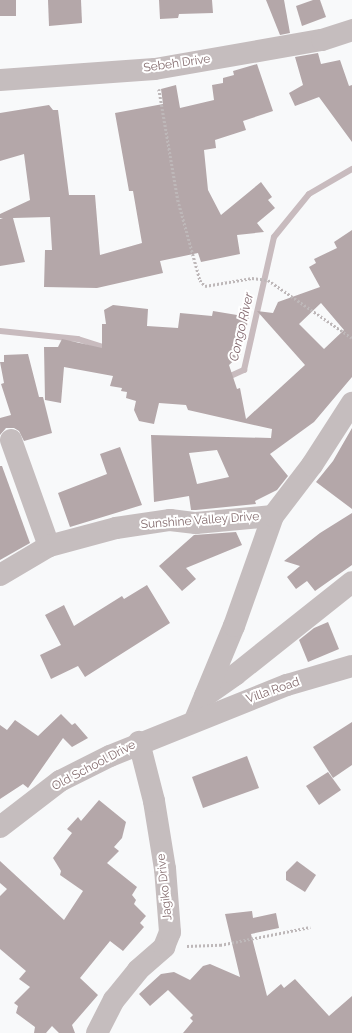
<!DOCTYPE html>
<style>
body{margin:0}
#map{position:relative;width:352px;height:1033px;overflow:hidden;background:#f8f9fa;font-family:Raleway,sans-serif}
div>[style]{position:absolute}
.stream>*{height:6px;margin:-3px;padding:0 3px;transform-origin:3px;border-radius:3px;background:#c8bbbe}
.building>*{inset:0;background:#b4a7a9}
.path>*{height:2.5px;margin-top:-1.25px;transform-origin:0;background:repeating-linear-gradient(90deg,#beb8b9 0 2px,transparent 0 4px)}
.minor>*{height:22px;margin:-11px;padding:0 11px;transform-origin:11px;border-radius:11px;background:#c5bdbe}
span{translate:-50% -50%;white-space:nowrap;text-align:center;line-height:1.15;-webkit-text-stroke:4px #fff;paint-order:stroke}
.street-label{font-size:12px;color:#856d6f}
.water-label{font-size:13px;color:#876e74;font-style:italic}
</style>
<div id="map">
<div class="stream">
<div style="left:0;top:331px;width:78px;rotate:5.9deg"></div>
<div style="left:78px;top:339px;width:33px;rotate:18deg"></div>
<div style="left:226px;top:378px;width:20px;rotate:-24deg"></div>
<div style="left:244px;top:370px;width:136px;rotate:-77.3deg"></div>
<div style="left:274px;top:237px;width:55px;rotate:-50.9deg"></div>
<div style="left:309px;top:194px;width:50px;rotate:-30.2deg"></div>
</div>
<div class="building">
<div style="clip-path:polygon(0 0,16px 0,16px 16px,0 16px)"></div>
<div style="clip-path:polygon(48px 0,81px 0,82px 23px,49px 26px)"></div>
<div style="clip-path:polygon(159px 0,212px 0,213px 13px,179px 14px,178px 18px,160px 19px)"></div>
<div style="clip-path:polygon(266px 0,284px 0,290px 33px,280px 35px)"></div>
<div style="clip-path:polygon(313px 0,320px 0,326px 17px,302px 26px,296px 6px)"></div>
<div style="clip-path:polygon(318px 53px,321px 64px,340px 60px,349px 86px,352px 85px,352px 142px,319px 97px,295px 106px,289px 93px,303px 85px,295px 57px)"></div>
<div style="clip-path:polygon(257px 64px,273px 111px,243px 121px,246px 130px,215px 140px,216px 148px,204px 150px,208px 190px,221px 215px,261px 182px,272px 197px,268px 200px,275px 208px,257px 223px,264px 232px,237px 235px,240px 254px,201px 262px,198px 253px,160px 261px,163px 273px,97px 288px,44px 287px,45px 250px,52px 250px,50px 217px,13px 218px,25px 262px,0 266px,0 219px,3px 218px,0 218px,0 214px,30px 200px,24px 154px,0 161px,0 113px,49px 105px,53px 110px,58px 110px,69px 195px,95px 195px,100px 255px,142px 243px,133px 191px,129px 191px,115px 113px,163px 104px,161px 89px,176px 85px,180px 108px,214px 100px,212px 85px,223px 83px,223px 78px,234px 75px,233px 71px)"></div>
<div style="clip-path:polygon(evenodd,352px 230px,352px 377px,314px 422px,270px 454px,288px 476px,277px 490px,255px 501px,256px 504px,196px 510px,191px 510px,189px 496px,154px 502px,151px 435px,271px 438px,272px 429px,188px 410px,186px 405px,159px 403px,154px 424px,139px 421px,134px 410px,136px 401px,126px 398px,127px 392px,121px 391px,122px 388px,110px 386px,113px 376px,64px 367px,61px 403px,45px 400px,44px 347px,58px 347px,62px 339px,102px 348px,102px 324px,106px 324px,104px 310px,113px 305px,148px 309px,147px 326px,178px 328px,180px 313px,212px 316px,213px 311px,249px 317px,240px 355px,229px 365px,237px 389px,240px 388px,246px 419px,305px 365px,257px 311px,273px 313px,278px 302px,320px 287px,309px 267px,316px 263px,314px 259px,337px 248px,334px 242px,352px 230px,321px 303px,344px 330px,324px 349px,299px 324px,321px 303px,352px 230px,217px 450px,229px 477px,197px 484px,189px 453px,217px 450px)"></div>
<div style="clip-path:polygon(28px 354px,39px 397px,43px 397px,52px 433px,24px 441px,19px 431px,14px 428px,6px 428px,0 435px,0 418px,11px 415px,1px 384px,4px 383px,0 362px,4px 362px,4px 355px)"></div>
<div style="clip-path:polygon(352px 428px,352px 509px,316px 482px,333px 461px)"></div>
<div style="clip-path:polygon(120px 447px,142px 505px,70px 527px,58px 493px,107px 474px,100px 454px)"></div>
<div style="clip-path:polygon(0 466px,2px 466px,30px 543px,0 560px)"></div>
<div style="clip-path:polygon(352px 513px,352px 565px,315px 591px,307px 581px,296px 589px,287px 577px,300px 566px,284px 561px,320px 533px)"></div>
<div style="clip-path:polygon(236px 532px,242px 545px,186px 568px,196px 579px,182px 591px,159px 566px,194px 535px)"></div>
<div style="clip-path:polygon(147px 585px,170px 623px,85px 677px,78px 666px,51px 679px,40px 655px,61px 645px,45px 615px,64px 605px,74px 626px,122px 596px,124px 599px)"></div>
<div style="clip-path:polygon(328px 622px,339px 649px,308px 662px,299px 640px,314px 628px)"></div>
<div style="clip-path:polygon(61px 714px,72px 725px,75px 723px,88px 738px,72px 747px,63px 738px,28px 788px,23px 784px,0 799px,0 725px,7px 730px,15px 720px,38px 736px)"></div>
<div style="clip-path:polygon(352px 722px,352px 765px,333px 778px,313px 747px)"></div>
<div style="clip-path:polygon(247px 756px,259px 788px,203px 808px,192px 777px)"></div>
<div style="clip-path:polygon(328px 772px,341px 790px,319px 805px,306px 786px)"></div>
<div style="clip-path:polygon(99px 800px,126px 822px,122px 838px,114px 847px,119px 851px,107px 863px,137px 887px,132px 895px,136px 900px,134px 904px,146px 916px,140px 923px,144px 927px,123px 951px,110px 941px,80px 978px,98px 995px,72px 1025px,75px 1033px,59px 1033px,52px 1026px,46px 1033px,34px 1033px,35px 1027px,16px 1013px,18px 1006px,14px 1003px,30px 987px,19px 979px,26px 971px,0 949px,0 896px,7px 889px,0 883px,0 861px,64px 920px,83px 891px,60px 875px,61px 871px,53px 858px,72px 833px,67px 829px,78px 817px,81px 821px)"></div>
<div style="clip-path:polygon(297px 861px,316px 875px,305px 892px,286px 880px,286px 872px)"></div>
<div style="clip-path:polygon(252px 911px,253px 918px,276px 913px,279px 928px,251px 934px,267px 996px,281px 984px,284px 988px,295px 979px,329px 1016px,352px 996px,352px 1033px,183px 1033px,193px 1021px,190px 1018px,193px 1015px,168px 990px,150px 1006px,139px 994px,161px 974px,174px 972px,190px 980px,203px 966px,210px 964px,240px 977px,225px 914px)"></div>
</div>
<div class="path">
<div style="left:159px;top:89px;width:113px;rotate:80.3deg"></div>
<div style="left:178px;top:200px;width:83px;rotate:74.6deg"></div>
<div style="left:200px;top:280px;width:8px;rotate:50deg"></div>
<div style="left:205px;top:286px;width:48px;rotate:-9.7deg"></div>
<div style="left:252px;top:278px;width:16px;rotate:7deg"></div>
<div style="left:268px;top:280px;width:102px;rotate:34.6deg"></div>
<div style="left:187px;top:946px;width:33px;rotate:-2deg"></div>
<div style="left:220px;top:945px;width:92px;rotate:-11.3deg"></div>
</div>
<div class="minor">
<div style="left:0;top:80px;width:155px;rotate:-4.1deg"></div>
<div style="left:155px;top:69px;width:169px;rotate:-9.9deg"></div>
<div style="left:322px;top:40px;width:32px;rotate:-18deg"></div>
<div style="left:11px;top:440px;width:113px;rotate:70.3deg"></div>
<div style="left:0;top:575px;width:57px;rotate:-30.6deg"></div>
<div style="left:49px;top:546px;width:69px;rotate:-15deg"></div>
<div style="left:116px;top:528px;width:55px;rotate:-8.4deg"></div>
<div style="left:170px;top:520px;width:26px;rotate:7deg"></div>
<div style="left:196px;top:523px;width:77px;rotate:-5.2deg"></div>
<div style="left:205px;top:696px;width:37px;rotate:-35deg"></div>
<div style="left:235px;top:675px;width:149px;rotate:-38.5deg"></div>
<div style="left:195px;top:720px;width:102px;rotate:-67.5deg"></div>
<div style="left:234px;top:626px;width:117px;rotate:-70.5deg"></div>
<div style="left:273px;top:516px;width:64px;rotate:-52.6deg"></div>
<div style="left:312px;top:465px;width:74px;rotate:-57.2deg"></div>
<div style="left:0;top:827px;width:76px;rotate:-37.5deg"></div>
<div style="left:60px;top:781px;width:56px;rotate:-26.6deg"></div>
<div style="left:110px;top:756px;width:191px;rotate:-21.9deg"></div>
<div style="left:287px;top:685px;width:68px;rotate:-16.3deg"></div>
<div style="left:97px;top:1033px;width:37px;rotate:-63deg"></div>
<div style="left:114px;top:1000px;width:38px;rotate:-51deg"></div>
<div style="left:138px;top:970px;width:35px;rotate:-41deg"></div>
<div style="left:164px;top:947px;width:16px;rotate:-68deg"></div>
<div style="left:170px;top:932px;width:63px;rotate:-94.5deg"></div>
<div style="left:165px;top:869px;width:69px;rotate:-99.2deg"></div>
<div style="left:154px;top:801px;width:61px;rotate:-104.3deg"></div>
</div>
<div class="street-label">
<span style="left:177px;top:64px;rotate:-8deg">Sebeh Drive</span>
<span style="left:200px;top:521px;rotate:-4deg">Sunshine Valley Drive</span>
<span style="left:273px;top:691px;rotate:-19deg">Villa Road</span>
<span style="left:94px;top:766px;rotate:-28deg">Old School Drive</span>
<span style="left:165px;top:887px;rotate:-96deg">Jagiko Drive</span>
</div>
<div class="water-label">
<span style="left:242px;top:327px;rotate:-77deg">Congo River</span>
</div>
</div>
